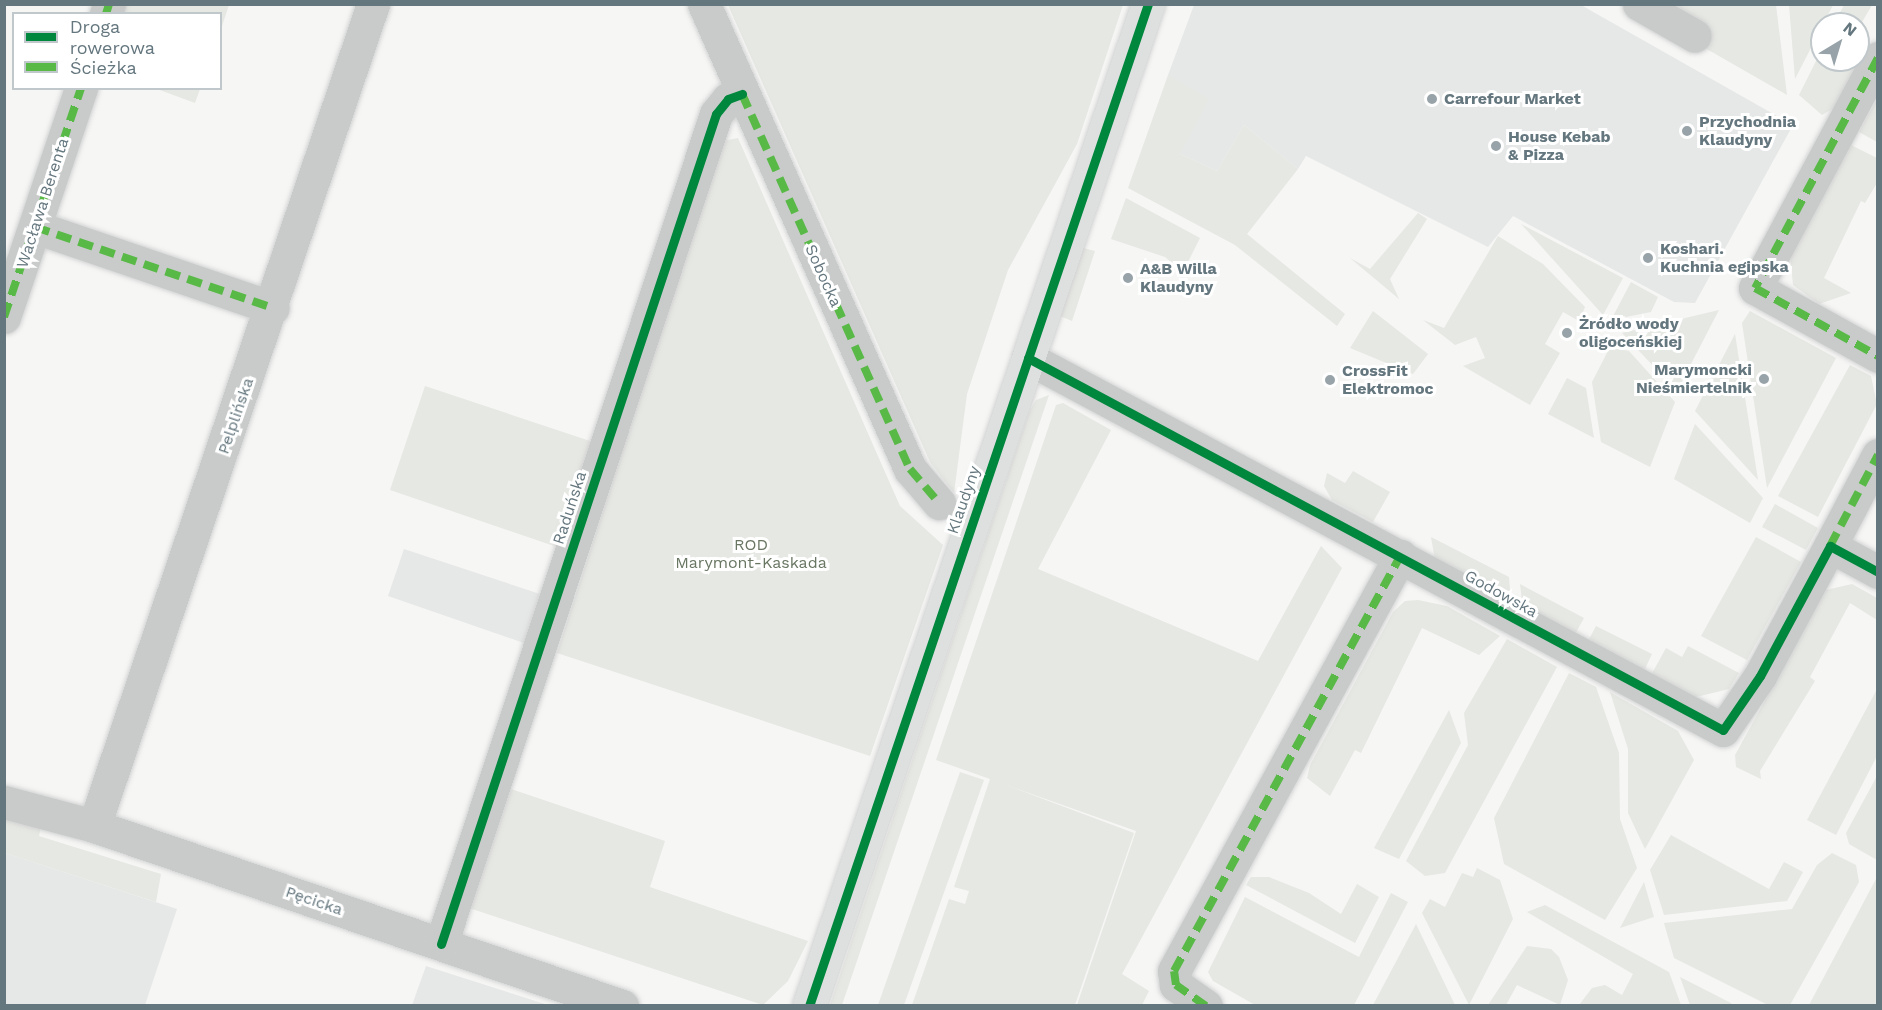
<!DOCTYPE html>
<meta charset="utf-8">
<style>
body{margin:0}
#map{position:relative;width:1882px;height:1010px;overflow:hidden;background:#f6f6f5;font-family:"Work Sans",sans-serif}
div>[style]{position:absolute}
.built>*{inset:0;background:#e6e8e7}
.green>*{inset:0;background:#e6e8e3}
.roads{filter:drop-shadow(0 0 2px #d2d3d3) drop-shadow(0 0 2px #d2d3d3)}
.street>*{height:33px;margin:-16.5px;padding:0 16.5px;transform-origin:16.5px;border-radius:16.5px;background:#c9cbca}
.secondary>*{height:33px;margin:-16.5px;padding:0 16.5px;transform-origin:16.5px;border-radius:16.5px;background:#dedfdf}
.quiet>*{height:8px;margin-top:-4px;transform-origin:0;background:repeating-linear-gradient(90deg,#58b947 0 15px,transparent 0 23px)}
.cycleway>*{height:9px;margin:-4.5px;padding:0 4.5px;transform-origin:4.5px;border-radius:4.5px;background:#00873e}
.dots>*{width:16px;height:16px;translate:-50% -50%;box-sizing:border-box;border:3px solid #fff;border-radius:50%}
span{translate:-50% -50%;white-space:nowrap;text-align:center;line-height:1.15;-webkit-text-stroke:6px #fff;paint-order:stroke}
.poi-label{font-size:16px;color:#64767e;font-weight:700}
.left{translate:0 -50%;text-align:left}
.right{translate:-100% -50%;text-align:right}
.street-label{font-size:16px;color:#64767e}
.park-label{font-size:16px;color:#687662}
.frame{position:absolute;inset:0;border:6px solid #64767e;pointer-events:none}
.legend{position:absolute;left:12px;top:12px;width:210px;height:78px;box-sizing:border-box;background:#fff;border:2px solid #c1c8cb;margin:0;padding:8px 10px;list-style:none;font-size:18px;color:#64767e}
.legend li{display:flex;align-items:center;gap:12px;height:30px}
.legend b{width:30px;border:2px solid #c1c8cb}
.north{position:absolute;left:1810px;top:12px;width:60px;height:60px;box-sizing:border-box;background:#fff;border:2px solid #c1c8cb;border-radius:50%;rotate:38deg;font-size:16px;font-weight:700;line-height:24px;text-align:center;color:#64767e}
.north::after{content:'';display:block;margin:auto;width:21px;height:27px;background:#97a3a8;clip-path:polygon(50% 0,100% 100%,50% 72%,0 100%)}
</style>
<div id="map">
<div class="built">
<div style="clip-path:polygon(1194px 5px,1581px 5px,1793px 125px,1695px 303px,1674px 302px,1513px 216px,1488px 247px,1306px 156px,1298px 169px,1244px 125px,1217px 171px,1180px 154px,1168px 75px)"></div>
<div style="clip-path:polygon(404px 549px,540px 594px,524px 643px,388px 596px)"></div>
<div style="clip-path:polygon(5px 853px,177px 909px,145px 1005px,5px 1005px)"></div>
<div style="clip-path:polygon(426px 966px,548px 1005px,412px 1005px)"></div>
</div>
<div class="green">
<div style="clip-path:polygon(120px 5px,229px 5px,221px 29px,220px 14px,117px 14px)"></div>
<div style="clip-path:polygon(728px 5px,1123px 5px,1077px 144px,1008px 270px,967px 394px,954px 493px,930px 462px)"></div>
<div style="clip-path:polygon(1675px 5px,1776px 5px,1787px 95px,1698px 44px,1706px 25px)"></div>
<div style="clip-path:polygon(1789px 5px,1833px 5px,1795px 79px)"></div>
<div style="clip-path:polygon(1844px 5px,1872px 5px,1858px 29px,1858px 24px,1834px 24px)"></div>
<div style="clip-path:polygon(1822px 49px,1822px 60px,1858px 60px,1858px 53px,1863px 58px,1834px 108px,1822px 115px,1799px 95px)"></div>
<div style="clip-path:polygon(1168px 75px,1209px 99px,1180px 154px,1217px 171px,1244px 125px,1298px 169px,1247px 234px,1345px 314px,1337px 326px,1235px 245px,1128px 188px)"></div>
<div style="clip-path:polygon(157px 89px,200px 88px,200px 89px,195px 103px)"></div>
<div style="clip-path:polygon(1877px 99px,1877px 142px,1859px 132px)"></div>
<div style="clip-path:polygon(738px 138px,900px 506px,943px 545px,870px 756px,557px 653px,723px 141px)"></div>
<div style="clip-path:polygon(1851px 145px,1877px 158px,1877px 183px,1865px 203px,1861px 201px,1824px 278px,1851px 293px,1819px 304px,1793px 285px,1790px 254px)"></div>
<div style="clip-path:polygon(1126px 198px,1200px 238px,1183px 272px,1165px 257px,1111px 239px)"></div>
<div style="clip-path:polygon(1418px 213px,1427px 219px,1390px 279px,1399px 299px,1350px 258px,1370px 269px)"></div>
<div style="clip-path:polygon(1521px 224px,1623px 278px,1603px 315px)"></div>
<div style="clip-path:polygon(1498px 236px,1543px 264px,1585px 307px,1579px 321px,1563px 312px,1545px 344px,1560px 353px,1530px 405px,1463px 366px,1485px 358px,1476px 337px,1455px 345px,1423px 320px,1444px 328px)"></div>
<div style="clip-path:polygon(1083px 248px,1095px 251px,1072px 321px,1060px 316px)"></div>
<div style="clip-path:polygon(1631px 282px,1658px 297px,1651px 312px,1611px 320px)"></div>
<div style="clip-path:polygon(1719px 310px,1677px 391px,1622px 333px)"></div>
<div style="clip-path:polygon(1373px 311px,1428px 354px,1413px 374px,1350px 348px)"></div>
<div style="clip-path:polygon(1750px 311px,1836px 358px,1767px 488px,1742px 323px)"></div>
<div style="clip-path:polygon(1735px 334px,1758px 480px,1695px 411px)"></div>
<div style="clip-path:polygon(1610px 347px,1629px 351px,1675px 402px,1650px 467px,1601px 442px,1592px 382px)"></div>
<div style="clip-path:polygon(1850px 365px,1871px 376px,1877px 404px,1818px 517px,1778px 496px)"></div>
<div style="clip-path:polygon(1567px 378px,1586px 388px,1594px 438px,1548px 414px)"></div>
<div style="clip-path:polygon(425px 386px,593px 442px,557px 547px,390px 490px)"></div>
<div style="clip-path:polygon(1049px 395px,842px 1005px,830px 1005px,1029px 412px,1036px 400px)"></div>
<div style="clip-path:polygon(1063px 403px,1111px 430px,1038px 569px,1258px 661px,1321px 546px,1342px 568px,1122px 974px,1149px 991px,1142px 1005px,1077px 1005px,1136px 831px,1006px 785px,1134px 833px,1075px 1005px,912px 1005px,949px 899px,965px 904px,969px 891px,954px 887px,990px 779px,936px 760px,1056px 405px)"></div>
<div style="clip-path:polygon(1695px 424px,1763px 498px,1750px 523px,1674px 479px)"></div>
<div style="clip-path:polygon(1353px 471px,1390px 492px,1373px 522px,1332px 500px,1324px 486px,1327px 473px,1345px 483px)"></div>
<div style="clip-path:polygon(1775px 504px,1818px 528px,1806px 550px,1762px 527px)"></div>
<div style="clip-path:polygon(1431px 537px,1509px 577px,1511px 603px,1435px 560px)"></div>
<div style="clip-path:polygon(1756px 537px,1801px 562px,1747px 660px,1701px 636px)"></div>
<div style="clip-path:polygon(1520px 584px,1584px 618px,1574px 636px,1523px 609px)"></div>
<div style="clip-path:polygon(1852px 584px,1877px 598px,1877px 620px,1850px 603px,1810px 677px,1815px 681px,1760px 771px,1761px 779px,1736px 767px,1735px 755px,1826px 590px)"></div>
<div style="clip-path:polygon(1418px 600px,1447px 606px,1500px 636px,1479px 655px,1422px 628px,1361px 753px,1355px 750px,1330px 796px,1307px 778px,1310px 765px,1393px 612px,1405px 601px)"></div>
<div style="clip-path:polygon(1596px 626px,1652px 654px,1643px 673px,1587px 643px)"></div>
<div style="clip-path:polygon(1507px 639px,1557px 667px,1445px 873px,1425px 876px,1406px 861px,1468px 745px,1464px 713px)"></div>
<div style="clip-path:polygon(1688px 646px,1739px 673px,1729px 689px,1692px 698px,1650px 677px,1666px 648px,1682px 657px)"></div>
<div style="clip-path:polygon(1569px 673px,1596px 687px,1619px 753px,1620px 819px,1637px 868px,1605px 920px,1504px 864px,1494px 818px)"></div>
<div style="clip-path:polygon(1877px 689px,1877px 756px,1836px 835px,1807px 820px)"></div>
<div style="clip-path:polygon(1610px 692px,1678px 731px,1694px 760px,1645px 849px,1628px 813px,1628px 749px)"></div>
<div style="clip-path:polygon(1449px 710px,1461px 743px,1399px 859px,1374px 848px)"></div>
<div style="clip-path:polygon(960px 772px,984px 780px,904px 1005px,878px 1005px)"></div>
<div style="clip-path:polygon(1877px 776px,1877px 860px,1849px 844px,1846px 833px)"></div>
<div style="clip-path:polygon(511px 789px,665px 841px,650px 887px,808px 941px,788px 981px,763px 1005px,469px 908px)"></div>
<div style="clip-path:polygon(5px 813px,41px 825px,39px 836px,161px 874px,156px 902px,5px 853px)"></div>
<div style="clip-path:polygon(1671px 835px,1769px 889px,1784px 862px,1803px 872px,1787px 901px,1664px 915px,1650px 870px)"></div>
<div style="clip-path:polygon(1832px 853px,1856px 865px,1859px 882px,1790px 1005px,1768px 1005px,1674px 958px,1664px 923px,1792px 909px,1817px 865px)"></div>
<div style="clip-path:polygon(1477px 868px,1500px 880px,1513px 919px,1469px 1005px,1422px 913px,1430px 899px,1445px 907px,1462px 873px,1473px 877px)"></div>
<div style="clip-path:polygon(1251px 877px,1269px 877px,1309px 893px,1341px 914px,1357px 884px,1379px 897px,1355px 943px,1246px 885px)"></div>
<div style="clip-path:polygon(1877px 877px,1877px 1005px,1809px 1005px)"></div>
<div style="clip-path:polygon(1644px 882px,1654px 917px,1620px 928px)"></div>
<div style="clip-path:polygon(1391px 893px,1408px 902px,1354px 1005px,1255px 1005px,1213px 981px,1208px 972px,1245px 897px,1359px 957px)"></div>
<div style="clip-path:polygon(1545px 905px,1669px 972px,1681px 1005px,1579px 1005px,1592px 988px,1605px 985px,1622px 995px,1633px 974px,1527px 912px)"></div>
<div style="clip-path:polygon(1416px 924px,1455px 1005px,1373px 1005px)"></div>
<div style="clip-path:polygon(1527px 946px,1551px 949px,1559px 957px,1568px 980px,1560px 1005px,1517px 985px,1506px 1005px,1488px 1005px)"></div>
<div style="clip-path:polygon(1680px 977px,1731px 1003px,1732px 1005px,1690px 1005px)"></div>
</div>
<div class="roads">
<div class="street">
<div style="left:704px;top:4px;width:509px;rotate:66.11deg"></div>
<div style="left:910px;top:469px;width:45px;rotate:49.5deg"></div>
<div style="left:1639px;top:4px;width:64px;rotate:29.7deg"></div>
<div style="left:106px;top:14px;width:10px;rotate:-73deg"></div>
<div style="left:1878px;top:58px;width:261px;rotate:118.1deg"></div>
<div style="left:1755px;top:288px;width:141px;rotate:28.9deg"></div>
<div style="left:35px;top:227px;width:251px;rotate:18.8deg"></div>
<div style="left:4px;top:317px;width:242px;rotate:-71.4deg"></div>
<div style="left:1028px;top:358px;width:788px;rotate:28.16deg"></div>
<div style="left:1723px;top:730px;width:65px;rotate:-55.6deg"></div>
<div style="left:1760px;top:676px;width:148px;rotate:-61.7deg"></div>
<div style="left:1830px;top:546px;width:55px;rotate:28.4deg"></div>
<div style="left:1830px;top:546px;width:103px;rotate:-62.2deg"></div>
<div style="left:4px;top:802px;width:93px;rotate:14.9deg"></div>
<div style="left:94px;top:826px;width:558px;rotate:18.82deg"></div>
<div style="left:94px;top:826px;width:868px;rotate:-71.25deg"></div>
<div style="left:441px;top:944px;width:874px;rotate:-71.67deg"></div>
<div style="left:716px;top:114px;width:19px;rotate:-51deg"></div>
<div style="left:728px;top:99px;width:15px;rotate:-20deg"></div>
<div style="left:1206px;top:1006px;width:37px;rotate:-145deg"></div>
<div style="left:1176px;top:985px;width:14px;rotate:-98deg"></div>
<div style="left:1174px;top:971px;width:473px;rotate:-61.4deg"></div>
</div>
<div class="secondary">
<div style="left:809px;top:1006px;width:1058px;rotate:-71.31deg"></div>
</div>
</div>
<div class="quiet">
<div style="left:106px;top:14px;width:10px;rotate:-73deg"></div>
<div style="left:1878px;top:58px;width:261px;rotate:118.1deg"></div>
<div style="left:1755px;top:288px;width:141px;rotate:28.9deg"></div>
<div style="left:742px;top:94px;width:411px;rotate:65.9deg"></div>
<div style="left:910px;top:469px;width:45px;rotate:49.5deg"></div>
<div style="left:35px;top:227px;width:251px;rotate:18.8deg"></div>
<div style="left:4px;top:317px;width:242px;rotate:-71.4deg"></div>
<div style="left:1830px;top:546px;width:103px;rotate:-62.2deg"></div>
<div style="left:1206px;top:1006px;width:37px;rotate:-145deg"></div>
<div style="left:1176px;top:985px;width:14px;rotate:-98deg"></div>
<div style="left:1174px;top:971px;width:473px;rotate:-61.4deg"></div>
</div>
<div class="cycleway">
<div style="left:1028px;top:358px;width:788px;rotate:28.16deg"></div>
<div style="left:1723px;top:730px;width:65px;rotate:-55.6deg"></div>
<div style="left:1760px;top:676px;width:148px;rotate:-61.7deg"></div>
<div style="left:1830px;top:546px;width:55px;rotate:28.4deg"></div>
<div style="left:441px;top:944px;width:874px;rotate:-71.67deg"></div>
<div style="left:716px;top:114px;width:19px;rotate:-51deg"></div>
<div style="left:728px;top:99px;width:15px;rotate:-20deg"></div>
<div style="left:809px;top:1006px;width:1058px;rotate:-71.31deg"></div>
</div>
<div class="dots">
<div style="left:1432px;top:99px;background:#97a3a8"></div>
<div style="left:1687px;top:131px;background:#97a3a8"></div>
<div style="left:1496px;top:146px;background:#97a3a8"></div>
<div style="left:1648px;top:258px;background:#97a3a8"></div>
<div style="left:1128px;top:278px;background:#97a3a8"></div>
<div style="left:1567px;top:333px;background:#97a3a8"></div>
<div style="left:1764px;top:379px;background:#97a3a8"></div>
<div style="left:1330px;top:380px;background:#97a3a8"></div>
</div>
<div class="poi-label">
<span class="left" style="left:1444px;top:99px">Carrefour Market</span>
<span class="left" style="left:1699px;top:131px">Przychodnia<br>Klaudyny</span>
<span class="left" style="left:1508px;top:146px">House Kebab<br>&amp; Pizza</span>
<span class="left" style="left:1660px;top:258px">Koshari.<br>Kuchnia egipska</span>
<span class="left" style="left:1140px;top:278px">A&amp;B Willa<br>Klaudyny</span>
<span class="left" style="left:1579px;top:333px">Żródło wody<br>oligoceńskiej</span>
<span class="right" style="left:1752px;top:379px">Marymoncki<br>Nieśmiertelnik</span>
<span class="left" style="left:1342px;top:380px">CrossFit<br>Elektromoc</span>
</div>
<div class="street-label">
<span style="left:43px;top:203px;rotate:-72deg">Wacława Berenta</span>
<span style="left:823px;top:276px;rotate:66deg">Sobocka</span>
<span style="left:236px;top:416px;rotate:-71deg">Pelplińska</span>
<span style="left:964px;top:500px;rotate:-71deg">Klaudyny</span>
<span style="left:570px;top:508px;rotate:-72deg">Raduńska</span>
<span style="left:1501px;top:594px;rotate:29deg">Godowska</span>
<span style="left:314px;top:901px;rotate:19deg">Pęcicka</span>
</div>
<div class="park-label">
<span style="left:751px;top:554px">ROD<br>Marymont-Kaskada</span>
</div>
<div class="frame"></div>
<ul class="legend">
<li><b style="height:8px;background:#00873e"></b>Droga rowerowa</li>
<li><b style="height:8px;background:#58b947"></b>Ścieżka</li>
</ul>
<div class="north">N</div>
</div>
